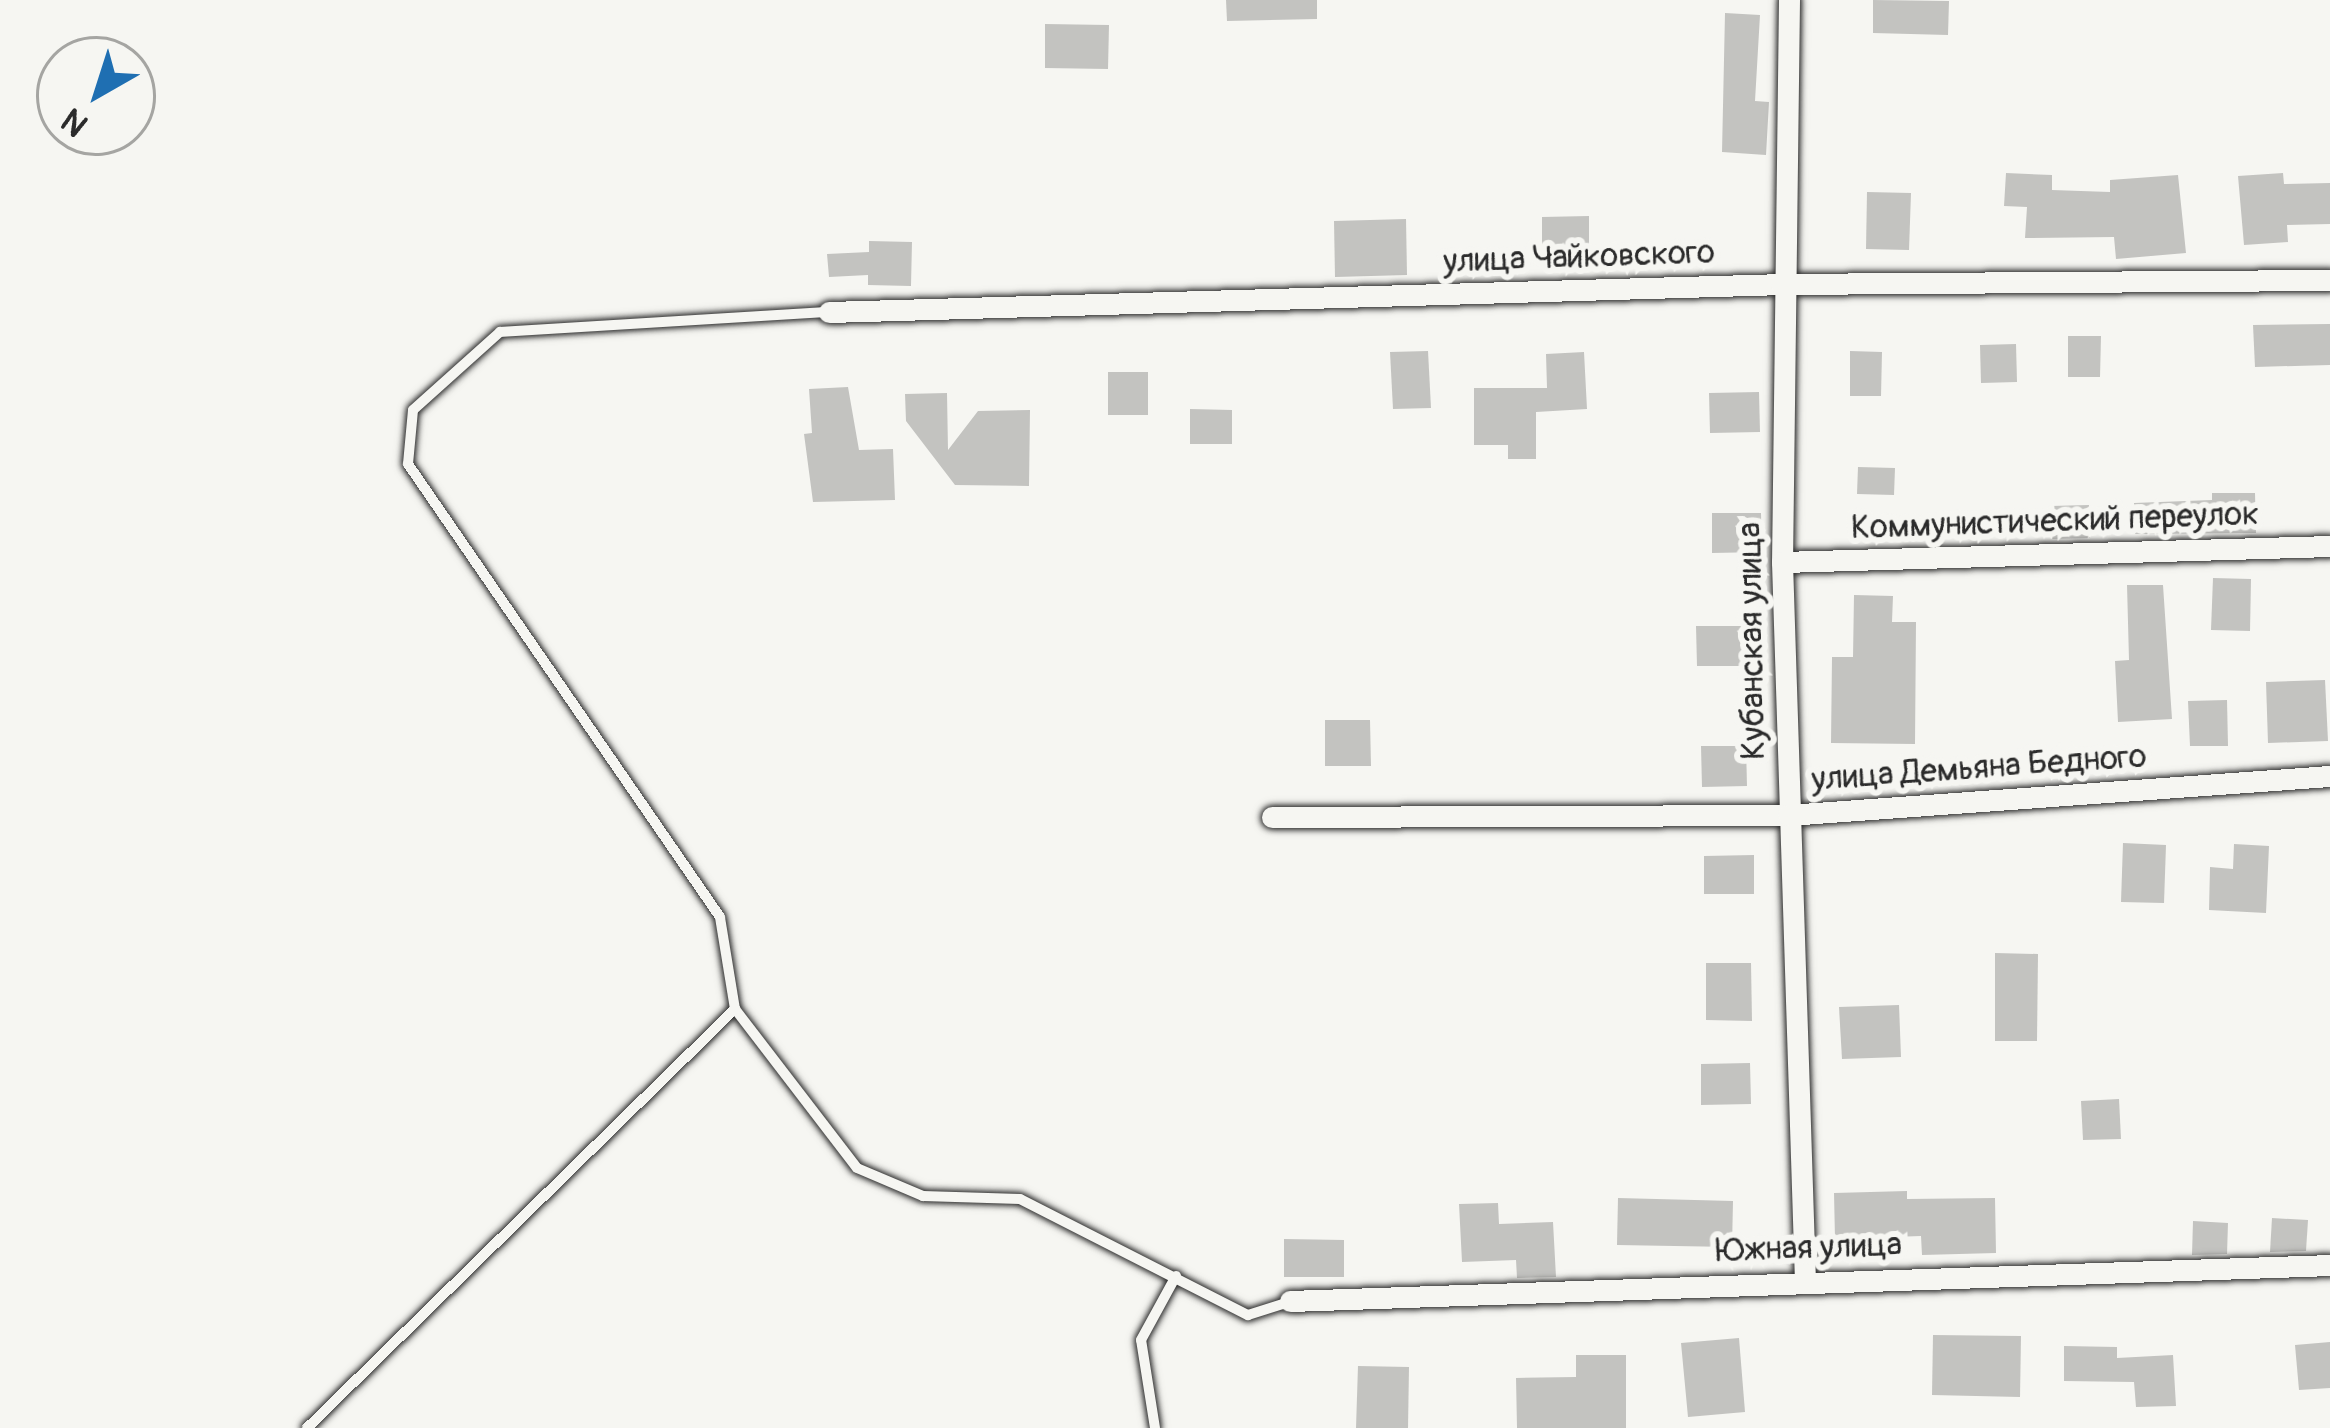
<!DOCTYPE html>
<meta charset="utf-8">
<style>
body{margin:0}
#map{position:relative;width:2330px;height:1428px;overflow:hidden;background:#f6f6f2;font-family:Pangolin,sans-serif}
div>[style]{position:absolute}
.building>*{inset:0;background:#c3c3c0}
.roads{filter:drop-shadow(0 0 3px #2b2b2b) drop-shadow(0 0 3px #2b2b2b)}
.lane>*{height:10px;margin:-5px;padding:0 5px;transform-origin:5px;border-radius:5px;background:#f6f6f2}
.street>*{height:21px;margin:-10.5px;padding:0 10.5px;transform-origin:10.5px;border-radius:10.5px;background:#f6f6f2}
span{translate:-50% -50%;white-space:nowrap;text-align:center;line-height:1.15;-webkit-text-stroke:12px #f6f6f2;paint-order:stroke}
.street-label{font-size:33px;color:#2b2b2b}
.north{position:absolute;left:36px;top:36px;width:120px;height:120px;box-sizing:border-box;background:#f6f6f2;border:3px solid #a5a5a2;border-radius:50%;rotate:219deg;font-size:33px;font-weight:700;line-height:48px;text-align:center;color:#2b2b2b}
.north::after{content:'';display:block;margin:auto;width:42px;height:54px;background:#1f6fb2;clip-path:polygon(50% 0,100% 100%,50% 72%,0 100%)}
</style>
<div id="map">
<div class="building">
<div style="clip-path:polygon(1226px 0,1317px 0,1317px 19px,1227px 21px)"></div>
<div style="clip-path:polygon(1873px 0,1949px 1px,1948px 35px,1873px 33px)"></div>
<div style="clip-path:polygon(1725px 13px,1760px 15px,1755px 101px,1769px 102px,1766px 155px,1722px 152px)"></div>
<div style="clip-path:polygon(1045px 24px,1109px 25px,1108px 69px,1045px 68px)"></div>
<div style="clip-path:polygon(2006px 173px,2052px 175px,2052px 190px,2110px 192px,2110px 180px,2178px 175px,2186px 253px,2116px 259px,2114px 237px,2025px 238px,2027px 207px,2004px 206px)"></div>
<div style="clip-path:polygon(2283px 173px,2284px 184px,2330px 183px,2330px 224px,2287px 225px,2288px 242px,2244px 245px,2238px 176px)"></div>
<div style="clip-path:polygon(1867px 192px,1911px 193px,1909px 250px,1866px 249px)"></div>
<div style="clip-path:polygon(1589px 216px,1589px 248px,1542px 249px,1542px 217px)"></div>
<div style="clip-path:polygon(1406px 219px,1407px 275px,1335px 277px,1334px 221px)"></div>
<div style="clip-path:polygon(869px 241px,912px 242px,911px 286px,868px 285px,868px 275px,829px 277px,827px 254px,869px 252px)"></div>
<div style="clip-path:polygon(2330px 324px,2330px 365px,2255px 367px,2253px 325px)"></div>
<div style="clip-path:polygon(2068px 336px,2101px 336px,2100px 377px,2068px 377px)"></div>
<div style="clip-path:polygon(2016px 344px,2017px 382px,1981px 383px,1980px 345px)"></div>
<div style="clip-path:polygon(1428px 351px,1431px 408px,1393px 409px,1390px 352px)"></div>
<div style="clip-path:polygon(1850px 351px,1882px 352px,1881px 396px,1850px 396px)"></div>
<div style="clip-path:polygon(1584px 352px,1587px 409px,1536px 412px,1536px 459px,1508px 459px,1508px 445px,1474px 445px,1474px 388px,1547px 388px,1546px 354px)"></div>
<div style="clip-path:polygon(1108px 372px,1148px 372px,1148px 415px,1108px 415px)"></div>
<div style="clip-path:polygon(848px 387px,859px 450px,893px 449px,895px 500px,813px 502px,804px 434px,812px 433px,809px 389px)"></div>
<div style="clip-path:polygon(1759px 392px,1760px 432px,1710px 433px,1709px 393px)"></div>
<div style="clip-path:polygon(947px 393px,948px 450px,978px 411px,1030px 410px,1029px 486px,955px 485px,906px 421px,905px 394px)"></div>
<div style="clip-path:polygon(1190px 409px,1232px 410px,1232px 444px,1190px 444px)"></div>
<div style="clip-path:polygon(1858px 467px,1895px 468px,1894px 495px,1857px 494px)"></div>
<div style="clip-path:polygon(2212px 493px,2255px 493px,2256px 533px,2135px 534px,2134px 503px,2212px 500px)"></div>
<div style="clip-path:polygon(2089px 505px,2090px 538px,2052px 539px,2051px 506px)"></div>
<div style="clip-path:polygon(1712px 513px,1761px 513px,1762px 552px,1712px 553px)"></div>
<div style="clip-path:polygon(2213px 578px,2251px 579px,2250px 631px,2211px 630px)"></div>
<div style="clip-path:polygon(2127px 585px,2163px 585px,2172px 719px,2118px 722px,2115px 661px,2129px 660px)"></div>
<div style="clip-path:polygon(1854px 595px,1893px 596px,1892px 622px,1916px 622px,1915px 744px,1831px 743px,1832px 657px,1853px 657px)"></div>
<div style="clip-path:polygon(1696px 626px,1746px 626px,1746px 666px,1697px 666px)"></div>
<div style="clip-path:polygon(2325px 680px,2328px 741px,2268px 743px,2266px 682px)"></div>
<div style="clip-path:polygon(2227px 700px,2228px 746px,2190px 746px,2188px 701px)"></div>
<div style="clip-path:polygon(1325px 720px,1370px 720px,1371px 766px,1325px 766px)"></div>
<div style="clip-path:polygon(1701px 746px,1746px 746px,1747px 786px,1702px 787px)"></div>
<div style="clip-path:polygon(2123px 843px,2166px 845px,2164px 903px,2121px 902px)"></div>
<div style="clip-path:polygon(2234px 844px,2269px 846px,2266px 913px,2209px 910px,2210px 867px,2233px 869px)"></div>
<div style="clip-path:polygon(1754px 855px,1754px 894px,1704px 894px,1704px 856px)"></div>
<div style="clip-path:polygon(1995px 953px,2038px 954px,2037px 1041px,1995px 1041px)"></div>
<div style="clip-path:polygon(1706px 963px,1751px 963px,1752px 1021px,1706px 1020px)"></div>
<div style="clip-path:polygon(1899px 1005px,1901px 1057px,1842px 1059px,1839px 1007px)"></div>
<div style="clip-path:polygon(1750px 1063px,1751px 1104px,1701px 1105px,1701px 1064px)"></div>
<div style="clip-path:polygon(2119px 1099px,2121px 1139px,2083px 1140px,2081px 1101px)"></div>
<div style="clip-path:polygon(1907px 1191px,1907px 1199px,1995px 1198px,1996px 1253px,1922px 1255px,1921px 1236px,1835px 1239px,1834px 1193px)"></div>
<div style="clip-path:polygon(1618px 1198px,1733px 1201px,1732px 1247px,1617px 1245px)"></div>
<div style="clip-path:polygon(1498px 1203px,1499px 1224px,1553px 1222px,1556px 1277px,1517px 1278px,1516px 1260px,1462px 1262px,1459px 1204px)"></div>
<div style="clip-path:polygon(2272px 1218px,2308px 1220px,2306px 1251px,2270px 1252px)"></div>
<div style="clip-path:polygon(2193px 1221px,2228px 1223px,2227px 1254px,2192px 1255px)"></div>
<div style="clip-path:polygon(1284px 1239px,1344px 1240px,1344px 1277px,1284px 1277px)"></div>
<div style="clip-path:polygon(1933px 1335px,2021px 1336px,2020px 1397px,1932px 1395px)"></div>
<div style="clip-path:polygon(1739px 1338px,1745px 1412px,1688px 1417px,1681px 1343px)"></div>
<div style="clip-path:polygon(2330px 1342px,2330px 1388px,2299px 1390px,2295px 1345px)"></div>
<div style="clip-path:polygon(2064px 1346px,2117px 1347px,2117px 1358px,2173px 1355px,2176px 1406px,2136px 1407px,2134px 1382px,2064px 1381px)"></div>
<div style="clip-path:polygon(1576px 1355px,1626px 1355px,1626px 1428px,1517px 1428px,1516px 1378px,1576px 1377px)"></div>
<div style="clip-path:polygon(1358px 1366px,1409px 1367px,1408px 1428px,1356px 1428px)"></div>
</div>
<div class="roads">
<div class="lane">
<div style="left:735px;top:1009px;width:200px;rotate:52.5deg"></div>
<div style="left:857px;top:1168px;width:72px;rotate:23deg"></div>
<div style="left:923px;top:1196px;width:97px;rotate:1.8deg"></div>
<div style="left:1020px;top:1199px;width:256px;rotate:27deg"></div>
<div style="left:1248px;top:1315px;width:43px;rotate:-17.6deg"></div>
<div style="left:307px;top:1428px;width:599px;rotate:-44.39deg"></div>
<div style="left:735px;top:1009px;width:93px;rotate:-99.3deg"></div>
<div style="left:720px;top:917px;width:550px;rotate:-124.56deg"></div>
<div style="left:408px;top:464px;width:54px;rotate:-84.7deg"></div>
<div style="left:413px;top:410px;width:117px;rotate:-41.9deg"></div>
<div style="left:500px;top:332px;width:330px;rotate:-3.5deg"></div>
<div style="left:1155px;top:1428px;width:89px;rotate:-99deg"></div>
<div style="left:1141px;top:1340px;width:73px;rotate:-61.3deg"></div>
</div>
<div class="street">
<div style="left:1789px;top:0;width:562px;rotate:90.71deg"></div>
<div style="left:1782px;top:562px;width:719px;rotate:88.17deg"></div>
<div style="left:829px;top:312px;width:952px;rotate:-1.68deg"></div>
<div style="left:1781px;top:284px;width:549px;rotate:-0.42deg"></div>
<div style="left:1782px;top:562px;width:548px;rotate:-1.67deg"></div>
<div style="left:1272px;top:817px;width:516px;rotate:-0.22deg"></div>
<div style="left:1788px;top:815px;width:543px;rotate:-4.12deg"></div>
<div style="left:1290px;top:1301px;width:1041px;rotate:-1.98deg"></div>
</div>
</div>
<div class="street-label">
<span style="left:1579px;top:257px;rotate:-2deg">улица Чайковского</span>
<span style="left:2055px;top:521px;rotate:-2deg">Коммунистический переулок</span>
<span style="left:1752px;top:641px;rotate:-91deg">Кубанская улица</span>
<span style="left:1979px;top:768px;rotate:-4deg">улица Демьяна Бедного</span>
<span style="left:1809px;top:1248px;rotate:-2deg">Южная улица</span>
</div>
<div class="north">N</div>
</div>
